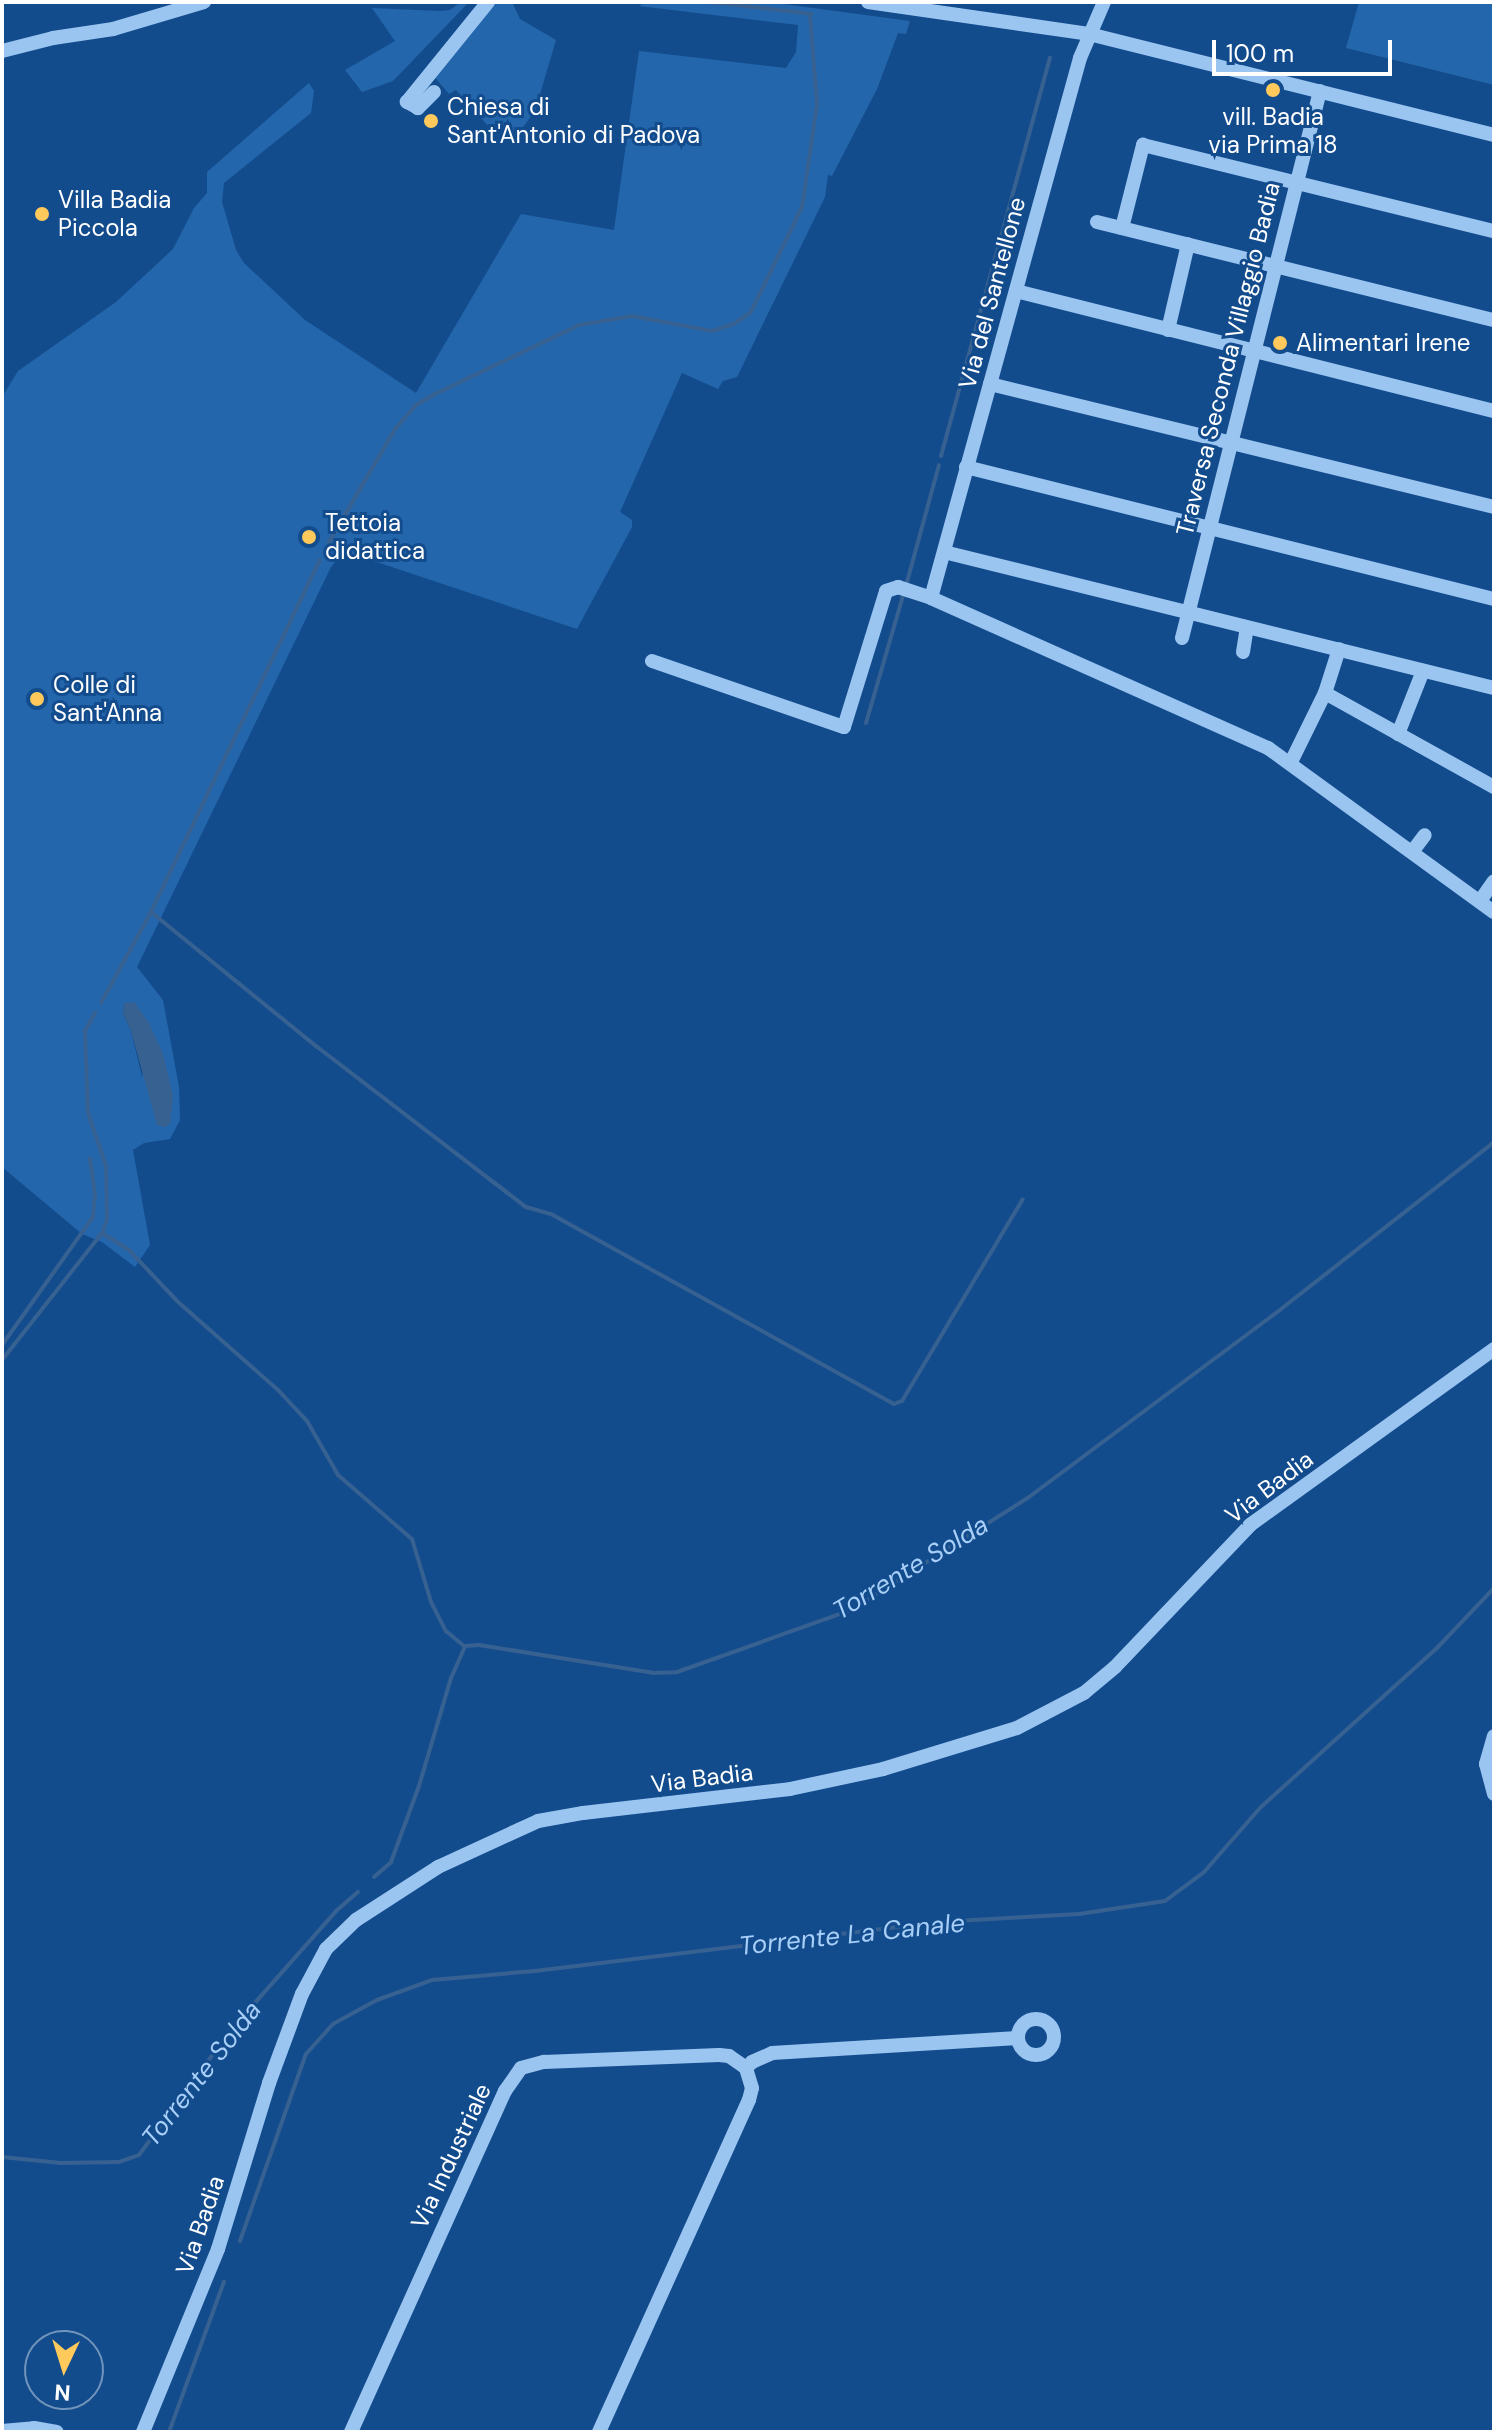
<!DOCTYPE html>
<style>
body{margin:0}
#map{position:relative;width:1496px;height:2434px;overflow:hidden;background:#134c8d;font-family:"DM Sans",sans-serif}
div>[style]{position:absolute}
.green>*{inset:0;background:#2466ac}
.water>*{inset:0;background:#376191}
.stream>*{height:4px;margin:-2px;padding:0 2px;transform-origin:2px;border-radius:2px;background:#376191}
.minor>*{height:14px;margin:-7px;padding:0 7px;transform-origin:7px;border-radius:7px;background:#9bc5f1}
.minor>.ring{margin:-7px;padding:0;box-sizing:content-box;background:none;border:14px solid #9bc5f1;border-radius:50%}
.dots>*{width:22px;height:22px;translate:-50% -50%;box-sizing:border-box;border:4px solid #134c8d;border-radius:50%}
span{translate:-50% -50%;white-space:nowrap;text-align:center;line-height:1.15;-webkit-text-stroke:6px #134c8d;paint-order:stroke}
.poi-label{font-size:24px;color:#fff}
.left{translate:0 -50%;text-align:left}
.street-label{font-size:24px;color:#fff}
.water-label{font-size:26px;color:#a7cff8;font-style:italic}
.frame{position:absolute;inset:0;border:4px solid #fff;pointer-events:none}
.north{position:absolute;left:24px;top:2330px;width:80px;height:80px;box-sizing:border-box;background:#134c8d;border:2px solid #7194bb;border-radius:50%;rotate:184deg;font-size:22px;font-weight:700;line-height:32px;text-align:center;color:#fff}
.north::after{content:'';display:block;margin:auto;width:28px;height:36px;background:#ffca5b;clip-path:polygon(50% 0,100% 100%,50% 72%,0 100%)}
.scale{position:absolute;left:1212px;top:40px;width:180px;height:36px;box-sizing:border-box;border:4px solid #fff;border-top:0;padding-left:10px;font-size:24px;line-height:28px;white-space:nowrap;color:#fff;-webkit-text-stroke:6px #134c8d;paint-order:stroke}
</style>
<div id="map">
<div class="green">
<div style="clip-path:polygon(461px 2px,469px 2px,393px 81px,362px 92px,345px 70px,395px 41px,372px 8px,439px 11px,450px 10px)"></div>
<div style="clip-path:polygon(491px 2px,512px 2px,520px 19px,556px 40px,535px 111px,523px 127px,509px 132px,491px 129px,456px 90px,449px 94px,432px 74px)"></div>
<div style="clip-path:polygon(evenodd,646px 2px,768px 2px,910px 21px,906px 34px,898px 33px,877px 89px,832px 176px,828px 175px,825px 197px,737px 377px,723px 381px,718px 389px,682px 373px,620px 512px,632px 520px,632px 527px,577px 629px,344px 551px,331px 567px,137px 967px,163px 1000px,179px 1087px,180px 1120px,170px 1139px,144px 1143px,133px 1150px,150px 1245px,135px 1267px,102px 1242px,82px 1234px,2px 1167px,2px 397px,18px 371px,116px 302px,173px 249px,194px 208px,207px 193px,207px 172px,309px 83px,314px 91px,311px 113px,224px 183px,222px 202px,236px 250px,244px 263px,305px 320px,416px 393px,521px 214px,614px 230px,639px 51px,786px 68px,796px 52px,798px 25px,639px 6px,646px 2px,124px 1003px,134px 1003px,149px 1023px,142px 1077px,131px 1031px,123px 1013px,124px 1003px)"></div>
<div style="clip-path:polygon(1359px 2px,1494px 2px,1494px 85px,1346px 48px)"></div>
</div>
<div class="water">
<div style="clip-path:polygon(134px 1002px,149px 1023px,163px 1054px,169px 1079px,173px 1096px,170px 1124px,164px 1127px,157px 1125px,131px 1031px,123px 1013px,124px 1003px)"></div>
</div>
<div class="stream">
<div style="left:711px;top:2px;width:101px;rotate:6.8deg"></div>
<div style="left:941px;top:456px;width:413px;rotate:-74.7deg"></div>
<div style="left:329px;top:542px;width:131px;rotate:-59.7deg"></div>
<div style="left:395px;top:429px;width:32px;rotate:-49deg"></div>
<div style="left:416px;top:405px;width:20px;rotate:-30deg"></div>
<div style="left:433px;top:395px;width:162px;rotate:-25.6deg"></div>
<div style="left:579px;top:325px;width:54px;rotate:-9.6deg"></div>
<div style="left:632px;top:316px;width:81px;rotate:10.6deg"></div>
<div style="left:712px;top:331px;width:23px;rotate:-18deg"></div>
<div style="left:734px;top:324px;width:21px;rotate:-35deg"></div>
<div style="left:751px;top:312px;width:117px;rotate:-64.1deg"></div>
<div style="left:802px;top:207px;width:104px;rotate:-81.7deg"></div>
<div style="left:817px;top:104px;width:88px;rotate:-94.5deg"></div>
<div style="left:907px;top:582px;width:121px;rotate:-74.7deg"></div>
<div style="left:866px;top:723px;width:132px;rotate:-73.8deg"></div>
<div style="left:151px;top:912px;width:213px;rotate:39.1deg"></div>
<div style="left:316px;top:1046px;width:265px;rotate:37.5deg"></div>
<div style="left:526px;top:1207px;width:26px;rotate:16deg"></div>
<div style="left:551px;top:1214px;width:392px;rotate:29deg"></div>
<div style="left:894px;top:1404px;width:9px;rotate:-21deg"></div>
<div style="left:902px;top:1401px;width:235px;rotate:-59.1deg"></div>
<div style="left:101px;top:1003px;width:104px;rotate:-61.2deg"></div>
<div style="left:151px;top:912px;width:390px;rotate:-64.4deg"></div>
<div style="left:102px;top:1233px;width:32px;rotate:32deg"></div>
<div style="left:129px;top:1250px;width:70px;rotate:46.7deg"></div>
<div style="left:177px;top:1301px;width:135px;rotate:41.4deg"></div>
<div style="left:278px;top:1390px;width:42px;rotate:46.9deg"></div>
<div style="left:307px;top:1421px;width:62px;rotate:60.1deg"></div>
<div style="left:338px;top:1475px;width:98px;rotate:40.9deg"></div>
<div style="left:412px;top:1539px;width:66px;rotate:73.2deg"></div>
<div style="left:431px;top:1602px;width:33px;rotate:63deg"></div>
<div style="left:446px;top:1631px;width:23px;rotate:40deg"></div>
<div style="left:2px;top:1345px;width:157px;rotate:-54.6deg"></div>
<div style="left:93px;top:1217px;width:23px;rotate:-85deg"></div>
<div style="left:95px;top:1194px;width:36px;rotate:-98deg"></div>
<div style="left:2px;top:1360px;width:162px;rotate:-51.8deg"></div>
<div style="left:102px;top:1233px;width:15px;rotate:-70deg"></div>
<div style="left:107px;top:1219px;width:53px;rotate:-91.1deg"></div>
<div style="left:106px;top:1166px;width:56px;rotate:-108.8deg"></div>
<div style="left:88px;top:1113px;width:82px;rotate:-92.1deg"></div>
<div style="left:85px;top:1031px;width:21px;rotate:-61deg"></div>
<div style="left:374px;top:1877px;width:23px;rotate:-41deg"></div>
<div style="left:391px;top:1862px;width:81px;rotate:-69.8deg"></div>
<div style="left:419px;top:1786px;width:113px;rotate:-73.5deg"></div>
<div style="left:451px;top:1678px;width:35px;rotate:-66deg"></div>
<div style="left:465px;top:1646px;width:14px;rotate:-4deg"></div>
<div style="left:479px;top:1645px;width:176px;rotate:9.1deg"></div>
<div style="left:653px;top:1673px;width:24px;rotate:-2deg"></div>
<div style="left:677px;top:1672px;width:185px;rotate:-19.6deg"></div>
<div style="left:851px;top:1610px;width:211px;rotate:-32.4deg"></div>
<div style="left:1029px;top:1497px;width:308px;rotate:-36.7deg"></div>
<div style="left:1276px;top:1313px;width:277px;rotate:-38.1deg"></div>
<div style="left:2px;top:2157px;width:59px;rotate:5.8deg"></div>
<div style="left:61px;top:2163px;width:58px;rotate:-1deg"></div>
<div style="left:119px;top:2162px;width:21px;rotate:-19deg"></div>
<div style="left:139px;top:2155px;width:154px;rotate:-53.7deg"></div>
<div style="left:230px;top:2031px;width:160px;rotate:-48.5deg"></div>
<div style="left:336px;top:1911px;width:29px;rotate:-41deg"></div>
<div style="left:240px;top:2241px;width:198px;rotate:-70.6deg"></div>
<div style="left:306px;top:2054px;width:40px;rotate:-48deg"></div>
<div style="left:333px;top:2024px;width:50px;rotate:-28.6deg"></div>
<div style="left:377px;top:2000px;width:59px;rotate:-20deg"></div>
<div style="left:432px;top:1980px;width:103px;rotate:-5deg"></div>
<div style="left:535px;top:1971px;width:405px;rotate:-6.9deg"></div>
<div style="left:937px;top:1922px;width:142px;rotate:-3.2deg"></div>
<div style="left:1079px;top:1914px;width:87px;rotate:-8.6deg"></div>
<div style="left:1165px;top:1901px;width:49px;rotate:-36.6deg"></div>
<div style="left:1204px;top:1872px;width:86px;rotate:-48.8deg"></div>
<div style="left:1261px;top:1807px;width:236px;rotate:-42.1deg"></div>
<div style="left:1436px;top:1649px;width:84px;rotate:-46.4deg"></div>
<div style="left:169px;top:2432px;width:160px;rotate:-69.9deg"></div>
</div>
<div class="minor">
<div style="left:868px;top:2px;width:223px;rotate:8.2deg"></div>
<div style="left:1089px;top:34px;width:417px;rotate:14deg"></div>
<div style="left:1104px;top:2px;width:61px;rotate:113.2deg"></div>
<div style="left:1080px;top:58px;width:560px;rotate:105.43deg"></div>
<div style="left:931px;top:598px;width:369px;rotate:24deg"></div>
<div style="left:1268px;top:748px;width:279px;rotate:36deg"></div>
<div style="left:2px;top:51px;width:53px;rotate:-14.3deg"></div>
<div style="left:53px;top:38px;width:61px;rotate:-8.5deg"></div>
<div style="left:113px;top:29px;width:95px;rotate:-16.5deg"></div>
<div style="left:434px;top:92px;width:23px;rotate:135deg"></div>
<div style="left:418px;top:108px;width:13px;rotate:-151deg"></div>
<div style="left:407px;top:102px;width:129px;rotate:-51deg"></div>
<div style="left:1097px;top:222px;width:409px;rotate:13.9deg"></div>
<div style="left:1122px;top:228px;width:86px;rotate:-75.8deg"></div>
<div style="left:1143px;top:145px;width:361px;rotate:13.8deg"></div>
<div style="left:1016px;top:291px;width:493px;rotate:14.1deg"></div>
<div style="left:1168px;top:330px;width:88px;rotate:-76.9deg"></div>
<div style="left:990px;top:384px;width:519px;rotate:13.71deg"></div>
<div style="left:966px;top:467px;width:544px;rotate:14.04deg"></div>
<div style="left:944px;top:552px;width:567px;rotate:13.89deg"></div>
<div style="left:1182px;top:638px;width:564px;rotate:-75.84deg"></div>
<div style="left:1243px;top:652px;width:24px;rotate:-81deg"></div>
<div style="left:652px;top:661px;width:203px;rotate:19deg"></div>
<div style="left:844px;top:727px;width:142px;rotate:-72.8deg"></div>
<div style="left:886px;top:591px;width:13px;rotate:-18deg"></div>
<div style="left:898px;top:587px;width:35px;rotate:18deg"></div>
<div style="left:1325px;top:693px;width:193px;rotate:29.1deg"></div>
<div style="left:1398px;top:734px;width:68px;rotate:-68.4deg"></div>
<div style="left:1291px;top:762px;width:77px;rotate:-63.8deg"></div>
<div style="left:1325px;top:693px;width:46px;rotate:-72.3deg"></div>
<div style="left:1412px;top:852px;width:21px;rotate:-53deg"></div>
<div style="left:1480px;top:901px;width:24px;rotate:-55deg"></div>
<div style="left:1494px;top:1736px;width:29px;rotate:106deg"></div>
<div style="left:1486px;top:1764px;width:31px;rotate:75deg"></div>
<div class="ring" style="left:1018px;top:2019px;width:22px;height:22px"></div>
<div style="left:2px;top:2431px;width:32px;rotate:-5deg"></div>
<div style="left:34px;top:2428px;width:23px;rotate:10deg"></div>
<div style="left:143px;top:2432px;width:198px;rotate:-67.7deg"></div>
<div style="left:218px;top:2249px;width:174px;rotate:-72.9deg"></div>
<div style="left:269px;top:2083px;width:95px;rotate:-69.7deg"></div>
<div style="left:302px;top:1994px;width:51px;rotate:-61.9deg"></div>
<div style="left:326px;top:1949px;width:42px;rotate:-44deg"></div>
<div style="left:356px;top:1920px;width:98px;rotate:-32.9deg"></div>
<div style="left:438px;top:1867px;width:110px;rotate:-24.7deg"></div>
<div style="left:538px;top:1821px;width:46px;rotate:-10.1deg"></div>
<div style="left:583px;top:1813px;width:208px;rotate:-6.6deg"></div>
<div style="left:790px;top:1789px;width:95px;rotate:-12.1deg"></div>
<div style="left:883px;top:1769px;width:140px;rotate:-17deg"></div>
<div style="left:1017px;top:1728px;width:76px;rotate:-27.6deg"></div>
<div style="left:1084px;top:1693px;width:40px;rotate:-40deg"></div>
<div style="left:1115px;top:1667px;width:196px;rotate:-46.4deg"></div>
<div style="left:1250px;top:1525px;width:301px;rotate:-35.8deg"></div>
<div style="left:351px;top:2432px;width:374px;rotate:-65.7deg"></div>
<div style="left:505px;top:2091px;width:28px;rotate:-55deg"></div>
<div style="left:521px;top:2068px;width:24px;rotate:-15deg"></div>
<div style="left:544px;top:2062px;width:175px;rotate:-2.3deg"></div>
<div style="left:719px;top:2055px;width:10px;rotate:6deg"></div>
<div style="left:729px;top:2056px;width:21px;rotate:35deg"></div>
<div style="left:599px;top:2432px;width:364px;rotate:-65.7deg"></div>
<div style="left:749px;top:2100px;width:12px;rotate:-76deg"></div>
<div style="left:752px;top:2088px;width:21px;rotate:-107deg"></div>
<div style="left:746px;top:2068px;width:8px;rotate:-45deg"></div>
<div style="left:752px;top:2062px;width:22px;rotate:-24deg"></div>
<div style="left:772px;top:2053px;width:246px;rotate:-3.5deg"></div>
</div>
<div class="dots">
<div style="left:1273px;top:90px;background:#ffca5b"></div>
<div style="left:431px;top:121px;background:#ffca5b"></div>
<div style="left:42px;top:214px;background:#ffca5b"></div>
<div style="left:1280px;top:343px;background:#ffca5b"></div>
<div style="left:309px;top:537px;background:#ffca5b"></div>
<div style="left:37px;top:699px;background:#ffca5b"></div>
</div>
<div class="poi-label">
<span class="left" style="left:447px;top:121px">Chiesa di<br>Sant'Antonio di Padova</span>
<span style="left:1273px;top:131px">vill. Badia<br>via Prima 18</span>
<span class="left" style="left:58px;top:214px">Villa Badia<br>Piccola</span>
<span class="left" style="left:1296px;top:343px">Alimentari Irene</span>
<span class="left" style="left:325px;top:537px">Tettoia<br>didattica</span>
<span class="left" style="left:53px;top:699px">Colle di<br>Sant'Anna</span>
</div>
<div class="street-label">
<span style="left:992px;top:293px;rotate:-75deg">Via del Santellone</span>
<span style="left:1228px;top:359px;rotate:-76deg">Traversa Seconda Villaggio Badia</span>
<span style="left:1269px;top:1487px;rotate:-37deg">Via Badia</span>
<span style="left:702px;top:1778px;rotate:-7deg">Via Badia</span>
<span style="left:451px;top:2156px;rotate:-65deg">Via Industriale</span>
<span style="left:200px;top:2225px;rotate:-71deg">Via Badia</span>
</div>
<div class="water-label">
<span style="left:911px;top:1568px;rotate:-31deg">Torrente Solda</span>
<span style="left:852px;top:1935px;rotate:-6deg">Torrente La Canale</span>
<span style="left:202px;top:2074px;rotate:-52deg">Torrente Solda</span>
</div>
<div class="frame"></div>
<div class="north">N</div>
<div class="scale">100 m</div>
</div>
